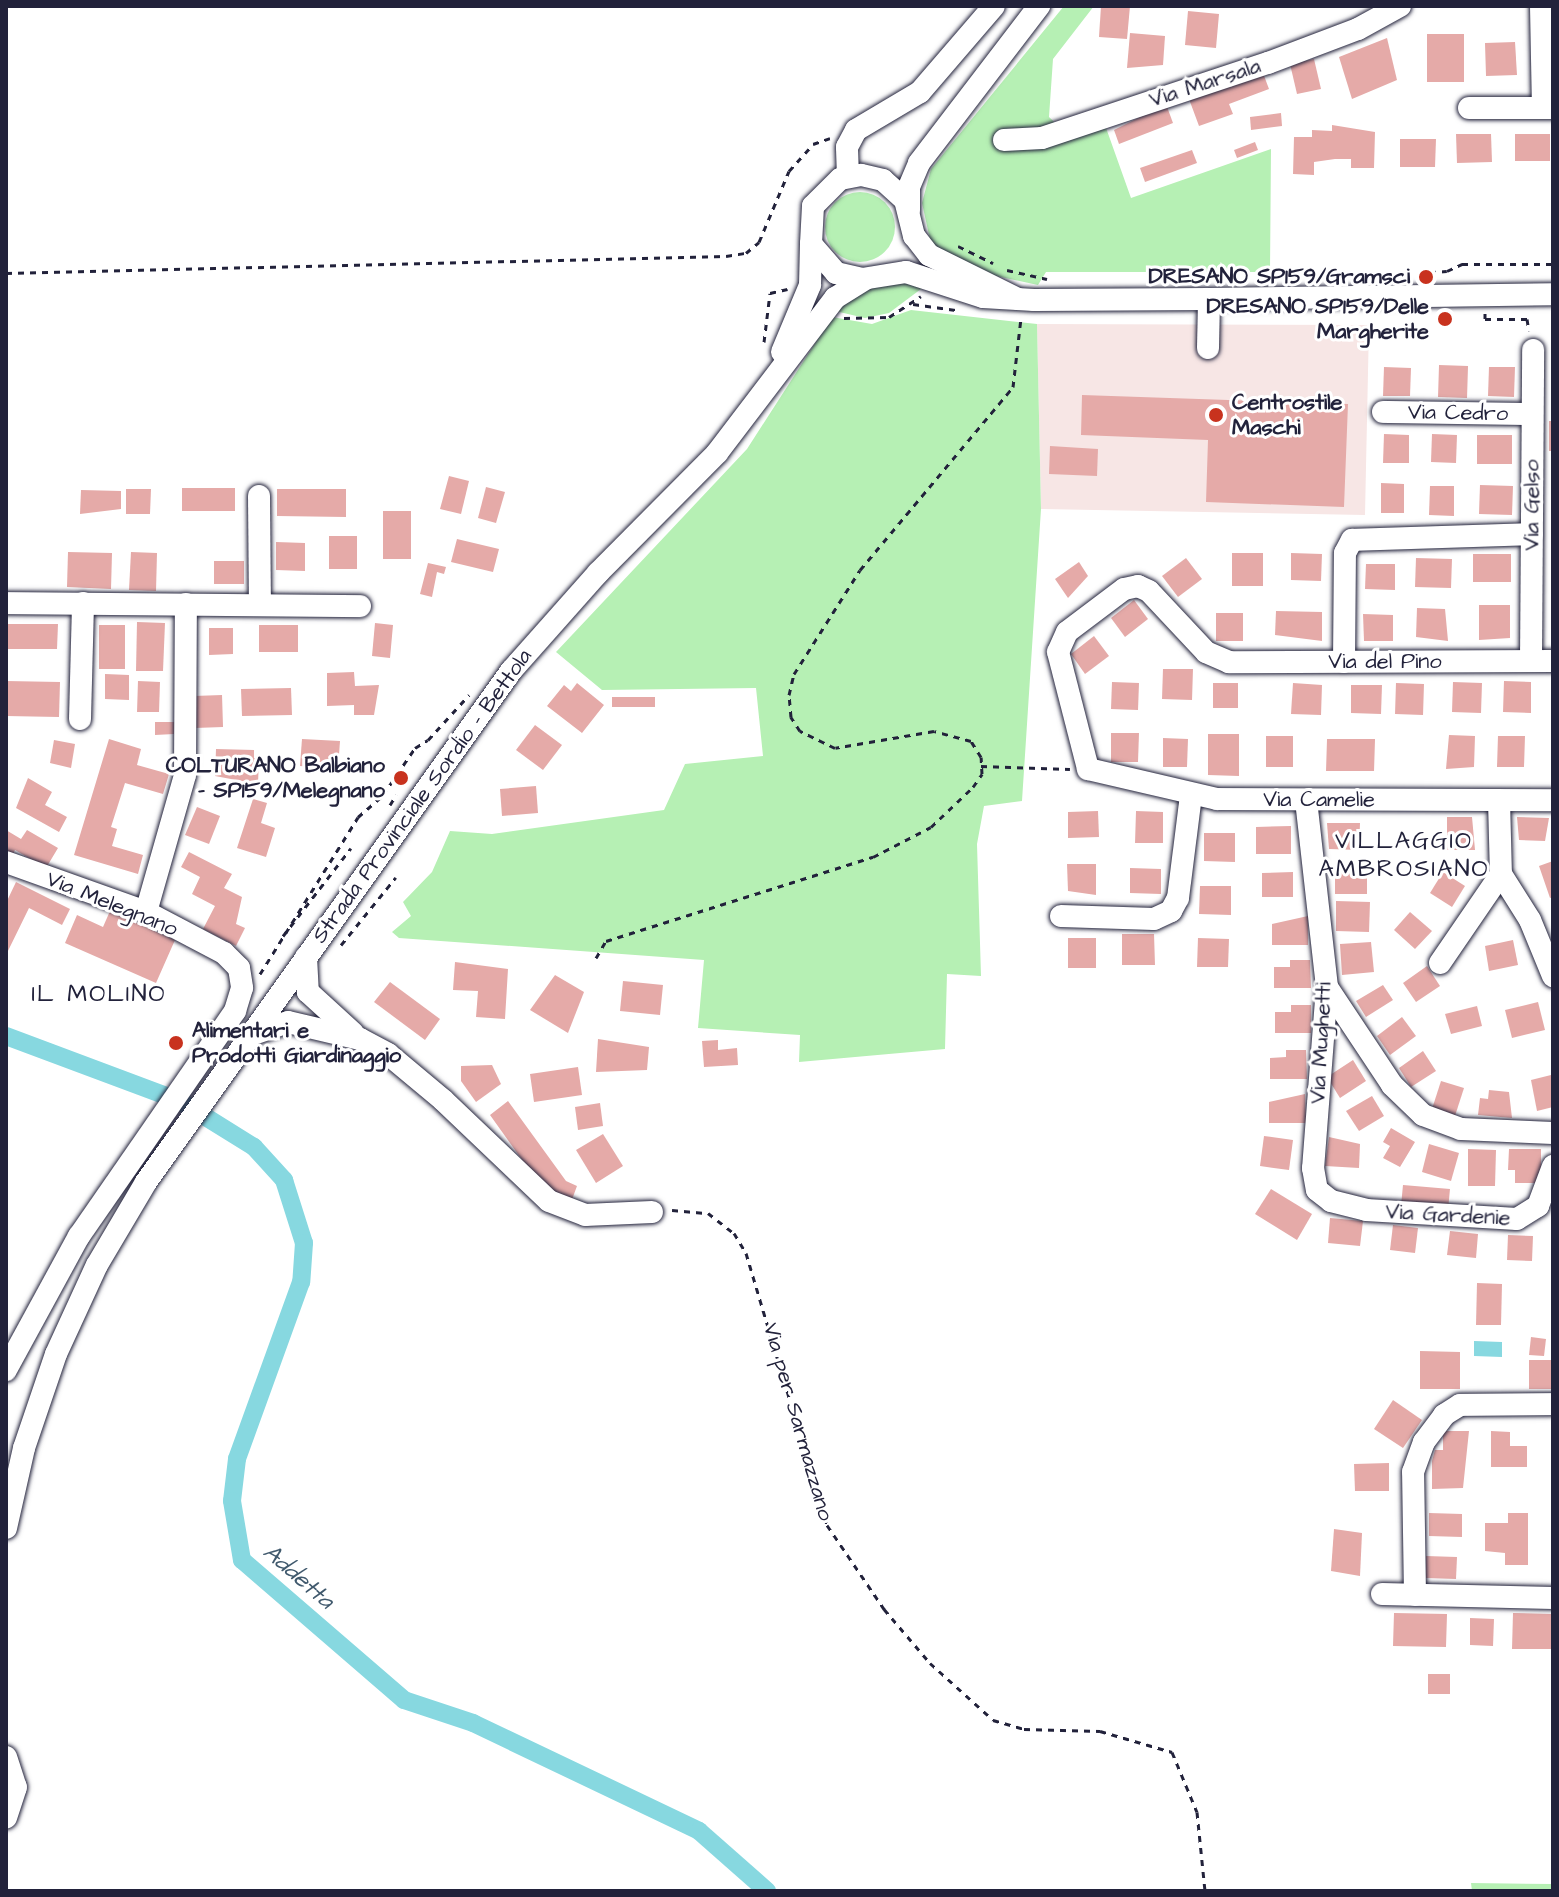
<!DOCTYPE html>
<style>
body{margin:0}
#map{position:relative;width:1559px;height:1897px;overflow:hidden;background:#fff;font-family:"Architects Daughter",sans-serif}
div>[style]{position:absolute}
.built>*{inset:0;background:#f7e6e5}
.green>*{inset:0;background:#b6f0b4}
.round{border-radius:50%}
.water>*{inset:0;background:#87d8e0}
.canal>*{height:18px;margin:-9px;padding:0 9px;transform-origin:9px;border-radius:9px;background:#87d8e0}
.building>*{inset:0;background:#e5aaa8}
.path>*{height:3px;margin-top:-1.5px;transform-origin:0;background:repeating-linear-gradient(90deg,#22223b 0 6px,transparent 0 12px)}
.roads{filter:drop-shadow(0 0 2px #22223b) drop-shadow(0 0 2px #22223b)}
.minor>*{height:22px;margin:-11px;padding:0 11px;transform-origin:11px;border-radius:11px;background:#fff}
.dots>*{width:22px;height:22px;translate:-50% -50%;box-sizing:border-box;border:4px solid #fff;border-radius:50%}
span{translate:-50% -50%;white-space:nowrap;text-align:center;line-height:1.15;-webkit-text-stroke:6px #fff;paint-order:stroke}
.street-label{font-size:22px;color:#22223b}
.poi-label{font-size:22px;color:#22223b;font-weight:700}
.right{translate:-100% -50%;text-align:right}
.left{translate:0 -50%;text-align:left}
.neighbourhood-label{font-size:24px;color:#22223b;letter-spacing:2px}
.water-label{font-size:24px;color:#40596d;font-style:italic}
.frame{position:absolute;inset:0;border:8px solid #22223b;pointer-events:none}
</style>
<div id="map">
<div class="built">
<div style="clip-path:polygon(1037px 324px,1369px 325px,1365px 515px,1041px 509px)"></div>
</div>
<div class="green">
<div style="clip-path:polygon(1064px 6px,1094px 6px,1053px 59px,1049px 117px,1071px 138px,1105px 125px,1131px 198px,1271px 149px,1270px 272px,1046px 272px,1038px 285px,987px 274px,931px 244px,922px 203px,931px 169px)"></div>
<div class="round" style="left:825px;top:192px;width:70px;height:70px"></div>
<div style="clip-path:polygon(899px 281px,925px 286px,889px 313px,865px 318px,835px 311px,858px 292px)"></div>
<div style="clip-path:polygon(911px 310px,1037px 324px,1041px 509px,1022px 801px,984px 806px,977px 844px,981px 976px,947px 974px,945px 1049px,799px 1062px,800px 1035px,698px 1028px,704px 960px,399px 938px,392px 932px,411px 916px,403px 902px,432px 872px,450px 831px,492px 834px,664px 810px,685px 764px,763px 756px,756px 688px,602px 690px,556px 652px,747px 449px,832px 317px,872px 324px)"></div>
<div style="clip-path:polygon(1471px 1883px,1553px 1884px,1553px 1891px,1472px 1891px)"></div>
</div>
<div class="water">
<div style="clip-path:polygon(1474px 1341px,1502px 1342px,1502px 1357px,1474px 1356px)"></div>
</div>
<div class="canal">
<div style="left:6px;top:1036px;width:186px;rotate:20.5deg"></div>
<div style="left:180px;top:1101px;width:87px;rotate:31.9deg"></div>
<div style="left:254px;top:1147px;width:45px;rotate:47.7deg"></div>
<div style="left:284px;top:1180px;width:66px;rotate:72.4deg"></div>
<div style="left:304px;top:1243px;width:39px;rotate:94deg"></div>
<div style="left:301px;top:1282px;width:188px;rotate:109.9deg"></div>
<div style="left:237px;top:1459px;width:42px;rotate:96.8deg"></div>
<div style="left:232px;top:1501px;width:60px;rotate:80.4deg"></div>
<div style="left:242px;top:1560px;width:214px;rotate:40.8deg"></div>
<div style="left:404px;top:1700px;width:73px;rotate:18.4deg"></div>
<div style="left:473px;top:1723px;width:250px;rotate:25.5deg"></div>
<div style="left:699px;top:1831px;width:91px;rotate:41.4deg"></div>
</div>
<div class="building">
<div style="clip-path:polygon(1101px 6px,1130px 6px,1127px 39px,1099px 37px)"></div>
<div style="clip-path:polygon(1188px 11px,1219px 14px,1216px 48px,1185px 45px)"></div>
<div style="clip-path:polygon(1130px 33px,1165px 36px,1163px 65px,1127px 68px)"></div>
<div style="clip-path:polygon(1427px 34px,1464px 34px,1464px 82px,1427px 82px)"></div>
<div style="clip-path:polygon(1387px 38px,1397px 80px,1352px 99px,1339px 57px)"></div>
<div style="clip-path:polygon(1515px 42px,1517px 75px,1486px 76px,1485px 43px)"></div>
<div style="clip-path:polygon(1314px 59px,1321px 89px,1297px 94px,1290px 64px)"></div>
<div style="clip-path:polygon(1263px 73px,1269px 89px,1229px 104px,1233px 114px,1199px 126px,1189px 99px)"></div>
<div style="clip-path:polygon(1166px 104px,1173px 123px,1119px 144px,1114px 130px)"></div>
<div style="clip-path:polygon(1281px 113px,1282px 126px,1251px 130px,1250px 117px)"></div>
<div style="clip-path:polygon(1332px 125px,1375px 132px,1374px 168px,1351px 168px,1351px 159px,1335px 159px,1314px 162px,1314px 175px,1293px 174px,1294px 137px,1312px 137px,1312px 130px,1332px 131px)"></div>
<div style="clip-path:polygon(1456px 134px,1491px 134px,1492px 162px,1457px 163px)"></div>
<div style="clip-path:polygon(1515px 134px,1550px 134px,1550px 161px,1515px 161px)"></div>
<div style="clip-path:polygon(1400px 139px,1436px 139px,1435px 167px,1400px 167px)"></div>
<div style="clip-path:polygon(1255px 142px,1258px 150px,1237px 158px,1234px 150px)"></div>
<div style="clip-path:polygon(1192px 150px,1197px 163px,1145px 182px,1140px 168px)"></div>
<div style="clip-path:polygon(1439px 365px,1468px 366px,1467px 398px,1438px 397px)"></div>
<div style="clip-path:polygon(1384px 367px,1411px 368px,1410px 396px,1383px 396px)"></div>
<div style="clip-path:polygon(1489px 367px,1515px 367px,1514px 397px,1488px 396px)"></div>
<div style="clip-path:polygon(1082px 395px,1348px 404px,1344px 507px,1206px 502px,1208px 440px,1081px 435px)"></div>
<div style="clip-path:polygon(1549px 421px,1553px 421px,1553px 451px,1549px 451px)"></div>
<div style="clip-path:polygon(1384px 434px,1409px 435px,1409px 463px,1383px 463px)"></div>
<div style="clip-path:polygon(1432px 434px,1457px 435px,1456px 463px,1431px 462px)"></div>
<div style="clip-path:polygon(1477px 435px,1512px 435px,1512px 464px,1477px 464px)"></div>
<div style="clip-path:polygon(1050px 446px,1098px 449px,1097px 476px,1049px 474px)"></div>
<div style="clip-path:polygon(449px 476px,469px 481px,461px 514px,440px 509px)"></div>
<div style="clip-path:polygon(1381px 483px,1404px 484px,1404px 513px,1381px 513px)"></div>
<div style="clip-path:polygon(1480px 485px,1513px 486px,1512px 515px,1479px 514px)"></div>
<div style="clip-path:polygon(1430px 486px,1454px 486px,1454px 516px,1429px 515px)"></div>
<div style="clip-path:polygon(486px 487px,505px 492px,496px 523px,478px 518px)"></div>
<div style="clip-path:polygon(182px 488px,235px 488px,235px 511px,182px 511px)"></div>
<div style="clip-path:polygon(126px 489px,151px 489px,150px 514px,126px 514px)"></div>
<div style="clip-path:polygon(277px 489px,346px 489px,346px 517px,277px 516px)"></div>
<div style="clip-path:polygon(81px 490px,121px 491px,121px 509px,80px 514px)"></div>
<div style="clip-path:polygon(383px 511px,411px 511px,411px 559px,383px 559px)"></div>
<div style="clip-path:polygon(329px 536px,357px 536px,357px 569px,329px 569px)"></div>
<div style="clip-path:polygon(457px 539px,499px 549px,493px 572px,451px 562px)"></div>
<div style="clip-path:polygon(276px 542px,305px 543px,305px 571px,276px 570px)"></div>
<div style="clip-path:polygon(68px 552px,112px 553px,111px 589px,67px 587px)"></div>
<div style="clip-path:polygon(131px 552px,157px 553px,156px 591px,129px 590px)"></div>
<div style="clip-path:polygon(1232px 553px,1263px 553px,1263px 586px,1232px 586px)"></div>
<div style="clip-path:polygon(1291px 553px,1322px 554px,1321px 581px,1291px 580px)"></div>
<div style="clip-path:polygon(1473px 554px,1511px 554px,1511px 582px,1473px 582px)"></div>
<div style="clip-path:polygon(1186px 558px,1202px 579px,1178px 597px,1162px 576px)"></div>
<div style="clip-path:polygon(1416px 558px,1452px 559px,1451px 588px,1415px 587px)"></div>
<div style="clip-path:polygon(214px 561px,244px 561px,244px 584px,214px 584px)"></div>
<div style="clip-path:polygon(1079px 562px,1088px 576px,1068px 598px,1055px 579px)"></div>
<div style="clip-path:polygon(428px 563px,446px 567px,444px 574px,437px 572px,432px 597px,420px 594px)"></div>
<div style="clip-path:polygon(1366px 564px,1395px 564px,1395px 590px,1365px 589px)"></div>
<div style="clip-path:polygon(1134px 600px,1148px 619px,1125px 637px,1111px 618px)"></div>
<div style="clip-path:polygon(1479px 605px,1510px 605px,1510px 638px,1479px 640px)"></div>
<div style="clip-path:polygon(1417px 608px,1445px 609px,1448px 641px,1416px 637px)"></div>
<div style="clip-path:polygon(1276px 611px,1322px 612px,1322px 641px,1275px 635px)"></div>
<div style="clip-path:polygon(1216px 613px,1243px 613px,1243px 641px,1216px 641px)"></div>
<div style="clip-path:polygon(1363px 614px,1393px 615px,1393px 641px,1364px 641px)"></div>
<div style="clip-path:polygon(137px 622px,165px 623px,163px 671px,136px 671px)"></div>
<div style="clip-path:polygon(375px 623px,393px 625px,390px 658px,372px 656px)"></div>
<div style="clip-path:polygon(6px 624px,58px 624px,57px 649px,6px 649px)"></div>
<div style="clip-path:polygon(99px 625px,125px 625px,125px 669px,99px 669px)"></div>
<div style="clip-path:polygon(259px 625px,298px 625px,298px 652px,259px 652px)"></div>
<div style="clip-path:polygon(209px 628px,233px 628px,233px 654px,209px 655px)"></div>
<div style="clip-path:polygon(1094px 636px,1109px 656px,1085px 674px,1071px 654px)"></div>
<div style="clip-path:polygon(1163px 669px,1193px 669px,1192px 700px,1162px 699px)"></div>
<div style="clip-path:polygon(354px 672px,355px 686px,379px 685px,374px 715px,354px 715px,354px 705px,327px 706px,327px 673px)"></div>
<div style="clip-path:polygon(105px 674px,129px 675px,129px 700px,105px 699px)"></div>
<div style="clip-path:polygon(6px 681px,60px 682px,59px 717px,6px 716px)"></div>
<div style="clip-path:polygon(138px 681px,160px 682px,159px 712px,137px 712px)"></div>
<div style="clip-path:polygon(1504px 681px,1531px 682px,1531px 713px,1503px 712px)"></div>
<div style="clip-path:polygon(1112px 682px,1139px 683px,1138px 710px,1111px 709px)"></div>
<div style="clip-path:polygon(1453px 682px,1482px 683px,1481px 713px,1452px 712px)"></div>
<div style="clip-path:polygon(577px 683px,604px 705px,582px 733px,547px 706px,564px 685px,571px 691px)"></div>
<div style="clip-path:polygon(1213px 683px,1238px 683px,1238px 708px,1213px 708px)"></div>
<div style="clip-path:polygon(1293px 683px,1322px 685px,1321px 715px,1291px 714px)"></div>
<div style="clip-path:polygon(1396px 683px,1424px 684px,1423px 715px,1395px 714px)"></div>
<div style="clip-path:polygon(1351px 685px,1382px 685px,1381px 714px,1351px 713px)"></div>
<div style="clip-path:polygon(291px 688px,292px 715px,242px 716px,241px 689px)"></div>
<div style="clip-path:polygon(222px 695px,223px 727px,195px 728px,194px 696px)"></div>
<div style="clip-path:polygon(612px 697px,655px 697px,655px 707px,612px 707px)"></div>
<div style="clip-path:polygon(155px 722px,174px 722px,174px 734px,155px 735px)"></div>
<div style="clip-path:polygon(535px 725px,562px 745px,543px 770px,516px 750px)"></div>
<div style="clip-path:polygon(1111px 733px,1139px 733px,1138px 762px,1111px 762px)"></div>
<div style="clip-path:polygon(1208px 734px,1239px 734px,1239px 776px,1208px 775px)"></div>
<div style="clip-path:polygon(1449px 735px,1475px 736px,1474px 767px,1446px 769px)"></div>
<div style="clip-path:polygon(1266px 736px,1293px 736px,1293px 767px,1266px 767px)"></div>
<div style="clip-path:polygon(1498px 736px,1525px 736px,1524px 767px,1497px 767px)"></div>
<div style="clip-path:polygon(1163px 738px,1188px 739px,1187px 767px,1163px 767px)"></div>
<div style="clip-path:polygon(109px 739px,141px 749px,137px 765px,169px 774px,163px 794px,125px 783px,111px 827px,117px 829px,112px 846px,143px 855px,138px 874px,74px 855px)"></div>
<div style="clip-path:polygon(302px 739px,340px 741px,338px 769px,300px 766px)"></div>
<div style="clip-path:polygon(1327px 739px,1375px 739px,1374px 771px,1326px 771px)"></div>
<div style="clip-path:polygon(54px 740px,75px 744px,71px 768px,50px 763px)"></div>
<div style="clip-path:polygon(216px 749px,254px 750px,254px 758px,259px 758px,258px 784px,215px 776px)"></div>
<div style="clip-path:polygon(28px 778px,52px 792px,45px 805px,67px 817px,59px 832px,16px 808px)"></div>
<div style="clip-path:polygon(536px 786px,538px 813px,502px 816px,500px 789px)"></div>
<div style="clip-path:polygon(253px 799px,267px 803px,261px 823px,275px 828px,266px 857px,237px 848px)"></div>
<div style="clip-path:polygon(197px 807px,220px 816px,209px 844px,185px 835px)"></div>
<div style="clip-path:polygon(1098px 811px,1099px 837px,1068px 838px,1068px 812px)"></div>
<div style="clip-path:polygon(1136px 811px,1163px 812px,1163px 843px,1135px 843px)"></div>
<div style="clip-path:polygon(1447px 817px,1472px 817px,1475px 850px,1447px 850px)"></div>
<div style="clip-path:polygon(1517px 817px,1549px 818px,1545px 841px,1519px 840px)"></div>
<div style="clip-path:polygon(1327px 823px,1360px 823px,1359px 850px,1329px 849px)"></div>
<div style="clip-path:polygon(1291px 826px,1291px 854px,1256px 854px,1256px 827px)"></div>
<div style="clip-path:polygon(6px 830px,21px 839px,27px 830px,58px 848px,46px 868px,15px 850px,12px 856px,6px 852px)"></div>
<div style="clip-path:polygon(1204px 833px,1235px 833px,1235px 862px,1204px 861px)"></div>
<div style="clip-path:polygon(189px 852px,232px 874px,224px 888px,242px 897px,236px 924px,245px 928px,236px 946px,203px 929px,215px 906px,192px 894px,200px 877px,181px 867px)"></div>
<div style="clip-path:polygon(1553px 861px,1553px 897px,1550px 898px,1539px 866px)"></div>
<div style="clip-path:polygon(1067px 864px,1096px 864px,1096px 895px,1068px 891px)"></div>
<div style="clip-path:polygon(1335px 864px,1367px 864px,1367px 894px,1335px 894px)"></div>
<div style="clip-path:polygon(1130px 868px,1161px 869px,1161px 894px,1130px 893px)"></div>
<div style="clip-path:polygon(1293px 872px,1293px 897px,1262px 897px,1262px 873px)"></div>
<div style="clip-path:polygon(1443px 872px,1465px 886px,1452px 907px,1430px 893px)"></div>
<div style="clip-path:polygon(16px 882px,70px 909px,62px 925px,29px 908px,6px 955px,6px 903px)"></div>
<div style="clip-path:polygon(1200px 886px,1231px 886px,1231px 915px,1199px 914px)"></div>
<div style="clip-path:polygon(1336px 901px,1370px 902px,1369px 932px,1336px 931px)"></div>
<div style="clip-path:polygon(110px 911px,175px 940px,156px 983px,65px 943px,77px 915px,103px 927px)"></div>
<div style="clip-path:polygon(1410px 912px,1432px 931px,1415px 949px,1394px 930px)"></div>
<div style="clip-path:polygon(1308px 916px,1308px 945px,1272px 945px,1272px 924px)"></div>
<div style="clip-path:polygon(1122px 934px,1154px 934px,1155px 965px,1122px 965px)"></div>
<div style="clip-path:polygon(1068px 938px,1096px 938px,1096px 968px,1068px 968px)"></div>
<div style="clip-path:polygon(1198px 938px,1229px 939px,1228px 967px,1197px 967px)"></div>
<div style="clip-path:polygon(1513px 940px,1518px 965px,1489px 971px,1485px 946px)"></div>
<div style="clip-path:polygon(1371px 942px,1374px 972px,1342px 975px,1340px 944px)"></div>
<div style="clip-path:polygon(1290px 960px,1310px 960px,1311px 988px,1274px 988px,1274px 967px,1290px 967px)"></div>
<div style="clip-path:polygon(455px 962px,508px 969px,505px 1019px,476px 1017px,478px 991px,453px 990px)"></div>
<div style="clip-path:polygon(1427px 966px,1440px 986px,1416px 1002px,1403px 983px)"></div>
<div style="clip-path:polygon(555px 975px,584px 992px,568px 1033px,530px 1010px)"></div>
<div style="clip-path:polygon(623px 981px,663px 985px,660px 1015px,620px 1011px)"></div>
<div style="clip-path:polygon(390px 982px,440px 1019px,425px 1040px,374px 1002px)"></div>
<div style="clip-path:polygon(1383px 985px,1393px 1000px,1366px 1017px,1356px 1001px)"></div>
<div style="clip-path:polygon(1538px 1002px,1545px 1030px,1512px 1038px,1505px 1010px)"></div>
<div style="clip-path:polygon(1291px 1005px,1311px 1005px,1311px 1033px,1275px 1033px,1275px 1012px,1291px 1012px)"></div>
<div style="clip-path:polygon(1477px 1006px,1482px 1026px,1451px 1034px,1445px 1014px)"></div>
<div style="clip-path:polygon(1402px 1017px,1416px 1036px,1390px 1055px,1377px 1036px)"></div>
<div style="clip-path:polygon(598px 1039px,649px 1047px,647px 1070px,596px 1072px)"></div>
<div style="clip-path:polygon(718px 1040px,718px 1050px,737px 1048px,738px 1065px,704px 1067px,702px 1041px)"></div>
<div style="clip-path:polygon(1286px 1050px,1306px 1050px,1307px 1079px,1270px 1079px,1270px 1058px,1286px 1057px)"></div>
<div style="clip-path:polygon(1423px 1051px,1436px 1071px,1411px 1087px,1399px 1068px)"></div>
<div style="clip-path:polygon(1353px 1060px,1366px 1081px,1340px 1098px,1327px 1077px)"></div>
<div style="clip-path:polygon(492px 1065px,501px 1084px,476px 1102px,461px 1081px,461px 1066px)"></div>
<div style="clip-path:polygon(578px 1067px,582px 1095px,534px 1102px,530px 1074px)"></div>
<div style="clip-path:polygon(1551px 1075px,1553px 1107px,1537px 1111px,1531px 1080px)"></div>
<div style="clip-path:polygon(1441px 1081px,1464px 1088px,1454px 1119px,1431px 1112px)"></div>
<div style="clip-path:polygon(1489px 1090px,1509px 1092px,1512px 1118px,1478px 1115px,1480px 1098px,1488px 1099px)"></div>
<div style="clip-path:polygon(1305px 1094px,1306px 1123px,1269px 1123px,1269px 1102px)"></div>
<div style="clip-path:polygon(1372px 1096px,1384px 1116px,1359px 1131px,1346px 1111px)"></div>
<div style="clip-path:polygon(508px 1101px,566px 1181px,577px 1186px,570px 1205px,548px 1196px,490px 1115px)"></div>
<div style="clip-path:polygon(600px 1103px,603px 1126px,578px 1130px,575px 1107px)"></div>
<div style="clip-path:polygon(1391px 1128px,1415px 1142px,1400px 1167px,1383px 1158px,1390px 1146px,1383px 1142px)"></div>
<div style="clip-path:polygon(603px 1134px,623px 1166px,596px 1183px,576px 1150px)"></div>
<div style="clip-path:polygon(1264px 1136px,1293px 1140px,1289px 1170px,1260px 1166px)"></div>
<div style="clip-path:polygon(1329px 1137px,1360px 1144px,1359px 1168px,1325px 1166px)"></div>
<div style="clip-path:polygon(1429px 1144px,1459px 1153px,1451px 1181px,1422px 1172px)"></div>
<div style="clip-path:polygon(1468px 1149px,1496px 1150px,1495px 1186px,1468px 1186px)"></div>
<div style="clip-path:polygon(1509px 1149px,1541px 1149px,1541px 1183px,1515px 1183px,1515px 1170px,1508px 1170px)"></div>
<div style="clip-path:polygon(1403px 1185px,1450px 1189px,1448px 1210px,1401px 1206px)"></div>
<div style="clip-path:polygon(1271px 1189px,1312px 1214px,1297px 1240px,1255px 1214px)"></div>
<div style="clip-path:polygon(1330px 1218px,1363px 1221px,1360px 1246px,1328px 1243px)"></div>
<div style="clip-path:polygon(1393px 1225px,1418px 1228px,1415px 1253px,1390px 1250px)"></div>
<div style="clip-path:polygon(1450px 1231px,1478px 1234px,1476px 1258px,1447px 1255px)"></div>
<div style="clip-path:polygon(1508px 1235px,1533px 1236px,1532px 1261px,1507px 1260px)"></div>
<div style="clip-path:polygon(1477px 1283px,1502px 1284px,1501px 1325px,1476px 1325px)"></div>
<div style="clip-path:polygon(1531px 1337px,1546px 1339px,1544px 1356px,1529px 1355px)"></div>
<div style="clip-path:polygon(1420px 1351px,1460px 1352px,1460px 1389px,1420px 1389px)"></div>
<div style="clip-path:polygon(1529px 1360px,1553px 1360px,1553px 1389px,1529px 1389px)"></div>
<div style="clip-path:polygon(1393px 1400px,1422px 1420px,1403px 1448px,1374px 1429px)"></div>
<div style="clip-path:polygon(1443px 1431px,1469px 1431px,1463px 1488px,1432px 1489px,1432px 1461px,1435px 1450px,1443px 1450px)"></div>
<div style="clip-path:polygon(1491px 1431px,1510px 1432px,1510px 1446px,1527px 1446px,1527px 1467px,1491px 1467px)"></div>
<div style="clip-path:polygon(1389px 1463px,1389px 1491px,1355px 1491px,1354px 1464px)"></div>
<div style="clip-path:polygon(1429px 1513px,1462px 1514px,1462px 1537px,1429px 1536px)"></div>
<div style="clip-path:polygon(1508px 1513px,1528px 1513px,1528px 1565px,1505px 1565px,1505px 1553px,1485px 1551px,1485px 1523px,1508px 1523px)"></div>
<div style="clip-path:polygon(1334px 1529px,1362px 1533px,1360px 1576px,1331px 1571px)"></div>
<div style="clip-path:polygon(1426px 1556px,1457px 1557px,1456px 1579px,1426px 1578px)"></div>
<div style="clip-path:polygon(1394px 1613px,1447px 1614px,1446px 1647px,1393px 1646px)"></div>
<div style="clip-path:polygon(1513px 1613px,1553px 1614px,1552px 1649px,1512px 1649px)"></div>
<div style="clip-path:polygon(1470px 1618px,1494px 1619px,1493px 1646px,1470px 1645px)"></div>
<div style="clip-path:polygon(1428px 1674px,1450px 1674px,1450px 1694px,1428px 1694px)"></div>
</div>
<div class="path">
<div style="left:958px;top:246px;width:39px;rotate:26deg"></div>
<div style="left:1007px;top:270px;width:41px;rotate:12.7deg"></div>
<div style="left:6px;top:273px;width:720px;rotate:-1.35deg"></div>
<div style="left:726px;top:256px;width:20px;rotate:-9deg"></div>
<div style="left:746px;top:253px;width:17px;rotate:-40deg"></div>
<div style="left:759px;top:242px;width:77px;rotate:-67.1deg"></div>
<div style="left:789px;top:171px;width:36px;rotate:-48deg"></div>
<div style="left:813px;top:144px;width:18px;rotate:-19deg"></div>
<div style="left:1382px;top:276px;width:65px;rotate:-4.4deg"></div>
<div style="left:1447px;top:271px;width:17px;rotate:-25deg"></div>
<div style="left:1462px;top:264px;width:91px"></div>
<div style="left:913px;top:304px;width:43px;rotate:7.9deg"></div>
<div style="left:1485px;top:313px;width:6px;rotate:90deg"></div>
<div style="left:1485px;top:319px;width:42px"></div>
<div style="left:1527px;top:319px;width:12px;rotate:81deg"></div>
<div style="left:844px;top:318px;width:45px;rotate:-1.3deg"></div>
<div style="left:889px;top:317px;width:38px;rotate:-33deg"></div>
<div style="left:764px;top:342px;width:49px;rotate:-83deg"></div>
<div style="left:770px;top:293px;width:18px;rotate:-13deg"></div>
<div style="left:981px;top:766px;width:89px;rotate:1.9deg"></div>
<div style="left:390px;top:805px;width:12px;rotate:-59deg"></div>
<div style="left:283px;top:936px;width:111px;rotate:-52.3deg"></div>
<div style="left:341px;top:945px;width:87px;rotate:-51deg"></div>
<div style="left:596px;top:958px;width:20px;rotate:-60deg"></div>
<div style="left:606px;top:941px;width:280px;rotate:-17.5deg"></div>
<div style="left:873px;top:857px;width:65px;rotate:-27.3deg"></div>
<div style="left:931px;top:827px;width:58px;rotate:-43.6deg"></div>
<div style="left:973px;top:787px;width:16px;rotate:-55deg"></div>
<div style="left:982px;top:774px;width:17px;rotate:-93deg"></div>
<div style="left:981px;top:757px;width:19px;rotate:-122deg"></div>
<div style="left:971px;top:741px;width:38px;rotate:-165deg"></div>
<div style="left:934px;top:731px;width:100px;rotate:170.3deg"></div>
<div style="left:835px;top:748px;width:39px;rotate:-154deg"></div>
<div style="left:800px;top:731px;width:17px;rotate:-123deg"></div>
<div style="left:791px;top:717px;width:22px;rotate:-95deg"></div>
<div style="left:789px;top:695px;width:22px;rotate:-77deg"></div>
<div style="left:794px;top:674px;width:123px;rotate:-57.6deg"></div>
<div style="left:860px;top:570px;width:239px;rotate:-50.1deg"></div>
<div style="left:1013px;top:387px;width:69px;rotate:-83.4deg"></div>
<div style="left:260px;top:974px;width:185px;rotate:-58deg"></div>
<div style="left:358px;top:817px;width:33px;rotate:-41deg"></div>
<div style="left:383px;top:795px;width:57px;rotate:-55.8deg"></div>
<div style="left:415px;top:748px;width:15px;rotate:-32deg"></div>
<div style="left:428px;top:740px;width:61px;rotate:-47.7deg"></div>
<div style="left:672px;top:1210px;width:36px;rotate:5deg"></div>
<div style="left:708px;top:1213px;width:33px;rotate:38deg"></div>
<div style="left:734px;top:1233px;width:23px;rotate:59deg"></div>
<div style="left:746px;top:1253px;width:284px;rotate:73.4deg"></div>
<div style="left:827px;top:1525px;width:102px;rotate:55.8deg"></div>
<div style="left:884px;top:1609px;width:71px;rotate:49.6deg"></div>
<div style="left:930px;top:1663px;width:85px;rotate:42.1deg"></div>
<div style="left:993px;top:1720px;width:32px;rotate:16deg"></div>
<div style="left:1024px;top:1729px;width:76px;rotate:1.5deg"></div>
<div style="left:1100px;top:1731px;width:75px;rotate:16.3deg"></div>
<div style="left:1172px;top:1752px;width:65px;rotate:67.4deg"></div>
<div style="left:1197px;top:1812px;width:79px;rotate:84.2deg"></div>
</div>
<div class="roads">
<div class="minor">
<div style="left:1541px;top:6px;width:102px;rotate:88.9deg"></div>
<div style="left:1469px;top:108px;width:84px"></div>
<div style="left:1004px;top:140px;width:38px;rotate:-3deg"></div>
<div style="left:1042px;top:138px;width:238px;rotate:-18.4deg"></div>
<div style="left:1268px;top:63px;width:96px;rotate:-20.7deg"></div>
<div style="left:1358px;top:29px;width:48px;rotate:-28.7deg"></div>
<div style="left:848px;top:177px;width:30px;rotate:-92deg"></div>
<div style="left:847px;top:147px;width:19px;rotate:-62deg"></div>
<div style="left:856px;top:130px;width:74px;rotate:-30.7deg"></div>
<div style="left:920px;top:92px;width:113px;rotate:-49.3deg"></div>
<div style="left:909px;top:210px;width:23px;rotate:-90deg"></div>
<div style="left:909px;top:187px;width:26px;rotate:-67deg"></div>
<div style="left:919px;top:163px;width:198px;rotate:-52.6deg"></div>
<div style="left:1018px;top:299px;width:99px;rotate:-153.7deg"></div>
<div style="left:929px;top:255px;width:24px;rotate:-128deg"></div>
<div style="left:914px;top:236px;width:37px;rotate:-104deg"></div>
<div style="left:905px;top:200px;width:30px;rotate:-138deg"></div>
<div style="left:883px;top:180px;width:23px;rotate:-167deg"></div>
<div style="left:861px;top:175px;width:21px;rotate:169deg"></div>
<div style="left:840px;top:179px;width:38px;rotate:135deg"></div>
<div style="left:813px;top:206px;width:38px;rotate:93deg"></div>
<div style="left:811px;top:244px;width:38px;rotate:49deg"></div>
<div style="left:836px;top:273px;width:27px;rotate:13deg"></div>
<div style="left:862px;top:279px;width:45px;rotate:-9deg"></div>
<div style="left:906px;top:272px;width:81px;rotate:18deg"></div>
<div style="left:983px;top:297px;width:51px;rotate:3.4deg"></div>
<div style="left:1034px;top:300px;width:175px;rotate:-0.3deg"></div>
<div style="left:1209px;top:299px;width:344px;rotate:-0.8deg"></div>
<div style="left:1208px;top:348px;width:49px;rotate:-88.8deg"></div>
<div style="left:782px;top:352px;width:73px;rotate:-67.3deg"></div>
<div style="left:810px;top:285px;width:41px;rotate:-88.6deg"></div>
<div style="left:1383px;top:412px;width:149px;rotate:0.8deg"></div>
<div style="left:259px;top:496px;width:109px;rotate:89.5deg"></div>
<div style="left:6px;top:603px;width:354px;rotate:0.5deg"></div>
<div style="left:1531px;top:661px;width:311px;rotate:-89.6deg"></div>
<div style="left:1553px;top:661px;width:324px;rotate:179.8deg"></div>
<div style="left:1229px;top:662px;width:25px;rotate:-157deg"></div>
<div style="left:1206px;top:652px;width:83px;rotate:-133.1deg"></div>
<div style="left:1149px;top:591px;width:12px;rotate:-156deg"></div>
<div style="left:1138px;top:586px;width:14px;rotate:168deg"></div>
<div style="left:1124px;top:589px;width:71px;rotate:143deg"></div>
<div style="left:1067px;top:632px;width:22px;rotate:114deg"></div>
<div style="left:1058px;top:652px;width:121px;rotate:75.6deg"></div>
<div style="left:1088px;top:769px;width:132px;rotate:13.1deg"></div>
<div style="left:1217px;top:799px;width:336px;rotate:0.2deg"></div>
<div style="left:1344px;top:662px;width:109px;rotate:-89.5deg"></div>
<div style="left:1345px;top:553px;width:15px;rotate:-62deg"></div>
<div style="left:1352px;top:540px;width:180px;rotate:-1.9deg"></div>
<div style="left:80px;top:719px;width:116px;rotate:-88.5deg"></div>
<div style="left:1306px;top:800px;width:188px;rotate:83.6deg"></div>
<div style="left:1327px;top:987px;width:182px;rotate:94.4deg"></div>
<div style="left:1313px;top:1168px;width:22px;rotate:80deg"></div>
<div style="left:1317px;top:1190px;width:18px;rotate:38deg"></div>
<div style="left:1331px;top:1201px;width:36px;rotate:14deg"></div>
<div style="left:1366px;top:1210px;width:151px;rotate:3.4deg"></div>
<div style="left:1517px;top:1219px;width:25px;rotate:-32deg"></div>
<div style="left:1538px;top:1206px;width:43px;rotate:-69.4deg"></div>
<div style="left:1499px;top:800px;width:74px;rotate:88.5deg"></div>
<div style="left:1501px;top:874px;width:54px;rotate:57.8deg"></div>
<div style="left:1530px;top:920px;width:61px;rotate:67.7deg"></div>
<div style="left:6px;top:862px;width:149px;rotate:19.7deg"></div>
<div style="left:146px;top:912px;width:88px;rotate:27.7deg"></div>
<div style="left:224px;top:953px;width:21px;rotate:45deg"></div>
<div style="left:239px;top:968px;width:20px;rotate:81deg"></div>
<div style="left:242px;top:988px;width:24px;rotate:107deg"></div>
<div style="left:235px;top:1011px;width:274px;rotate:124.7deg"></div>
<div style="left:79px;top:1236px;width:153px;rotate:118.6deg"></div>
<div style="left:146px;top:912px;width:142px;rotate:-74.1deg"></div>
<div style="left:185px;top:775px;width:171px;rotate:-89.7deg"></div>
<div style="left:1061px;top:916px;width:93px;rotate:1.8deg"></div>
<div style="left:1154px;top:919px;width:19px;rotate:-25deg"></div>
<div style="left:1171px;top:911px;width:15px;rotate:-62deg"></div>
<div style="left:1178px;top:898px;width:104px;rotate:-82.8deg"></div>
<div style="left:306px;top:957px;width:35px;rotate:87deg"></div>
<div style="left:308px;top:992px;width:61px;rotate:42.3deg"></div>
<div style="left:1440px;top:963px;width:108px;rotate:-55.6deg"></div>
<div style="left:1327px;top:987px;width:118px;rotate:56.4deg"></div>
<div style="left:1392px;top:1085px;width:43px;rotate:44.1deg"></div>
<div style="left:1423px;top:1115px;width:40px;rotate:20.2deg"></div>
<div style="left:1461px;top:1129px;width:92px;rotate:2.5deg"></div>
<div style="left:250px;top:1035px;width:40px;rotate:-18.9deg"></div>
<div style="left:288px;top:1022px;width:74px;rotate:13.3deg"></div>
<div style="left:360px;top:1039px;width:32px;rotate:28deg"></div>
<div style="left:388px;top:1054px;width:72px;rotate:39.9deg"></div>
<div style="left:443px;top:1100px;width:146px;rotate:43.6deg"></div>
<div style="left:549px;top:1201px;width:39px;rotate:21deg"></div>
<div style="left:585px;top:1215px;width:67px;rotate:-2.6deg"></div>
<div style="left:6px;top:1528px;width:82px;rotate:-77.3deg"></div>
<div style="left:24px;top:1448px;width:99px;rotate:-71.2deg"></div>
<div style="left:56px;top:1354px;width:98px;rotate:-65.3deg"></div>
<div style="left:97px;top:1265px;width:96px;rotate:-59.4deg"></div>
<div style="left:146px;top:1182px;width:628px;rotate:-54.46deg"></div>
<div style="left:511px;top:671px;width:131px;rotate:-48.4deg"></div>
<div style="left:598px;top:573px;width:169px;rotate:-45.2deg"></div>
<div style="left:717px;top:453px;width:195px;rotate:-52.7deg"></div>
<div style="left:835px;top:298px;width:36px;rotate:-32deg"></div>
<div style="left:1382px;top:1594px;width:171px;rotate:1.3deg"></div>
<div style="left:1415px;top:1595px;width:123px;rotate:-90.9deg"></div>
<div style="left:1413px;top:1472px;width:32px;rotate:-70deg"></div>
<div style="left:1424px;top:1442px;width:34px;rotate:-53deg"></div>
<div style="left:1444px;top:1415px;width:19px;rotate:-32deg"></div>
<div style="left:1460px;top:1405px;width:93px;rotate:-0.6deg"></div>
<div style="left:6px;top:1757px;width:32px;rotate:72deg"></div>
<div style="left:16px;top:1787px;width:32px;rotate:108deg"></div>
</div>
</div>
<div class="dots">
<div style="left:1426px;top:277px;background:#c8321e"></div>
<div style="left:1445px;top:319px;background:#c8321e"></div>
<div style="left:1216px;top:415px;background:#c8321e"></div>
<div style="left:401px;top:778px;background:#c8321e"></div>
<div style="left:176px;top:1043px;background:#c8321e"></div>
</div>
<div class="street-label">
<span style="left:1205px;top:83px;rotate:-18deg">Via Marsala</span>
<span style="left:1458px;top:413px;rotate:1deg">Via Cedro</span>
<span style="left:1532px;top:505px;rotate:-90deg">Via Gelso</span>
<span style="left:1385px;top:662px">Via del Pino</span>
<span style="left:422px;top:796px;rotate:-54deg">Strada Provinciale Sordio - Bettola</span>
<span style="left:1319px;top:800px">Via Camelie</span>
<span style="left:112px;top:904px;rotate:22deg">Via Melegnano</span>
<span style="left:1321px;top:1043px;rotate:-87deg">Via Mughetti</span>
<span style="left:1448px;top:1215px;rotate:3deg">Via Gardenie</span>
<span style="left:798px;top:1422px;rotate:74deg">Via per Sarmazzano</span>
</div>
<div class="poi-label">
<span class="right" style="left:1410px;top:277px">DRESANO SP159/Gramsci</span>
<span class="right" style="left:1429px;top:319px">DRESANO SP159/Delle<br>Margherite</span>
<span class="left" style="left:1232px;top:415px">Centrostile<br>Maschi</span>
<span class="right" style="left:385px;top:778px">COLTURANO Balbiano<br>- SP159/Melegnano</span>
<span class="left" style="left:192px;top:1043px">Alimentari e<br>Prodotti Giardinaggio</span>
</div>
<div class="neighbourhood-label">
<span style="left:1404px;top:856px">VILLAGGIO<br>AMBROSIANO</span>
<span style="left:99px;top:995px">IL MOLINO</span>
</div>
<div class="water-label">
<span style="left:298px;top:1577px;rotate:41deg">Addetta</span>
</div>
<div class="frame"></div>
</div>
